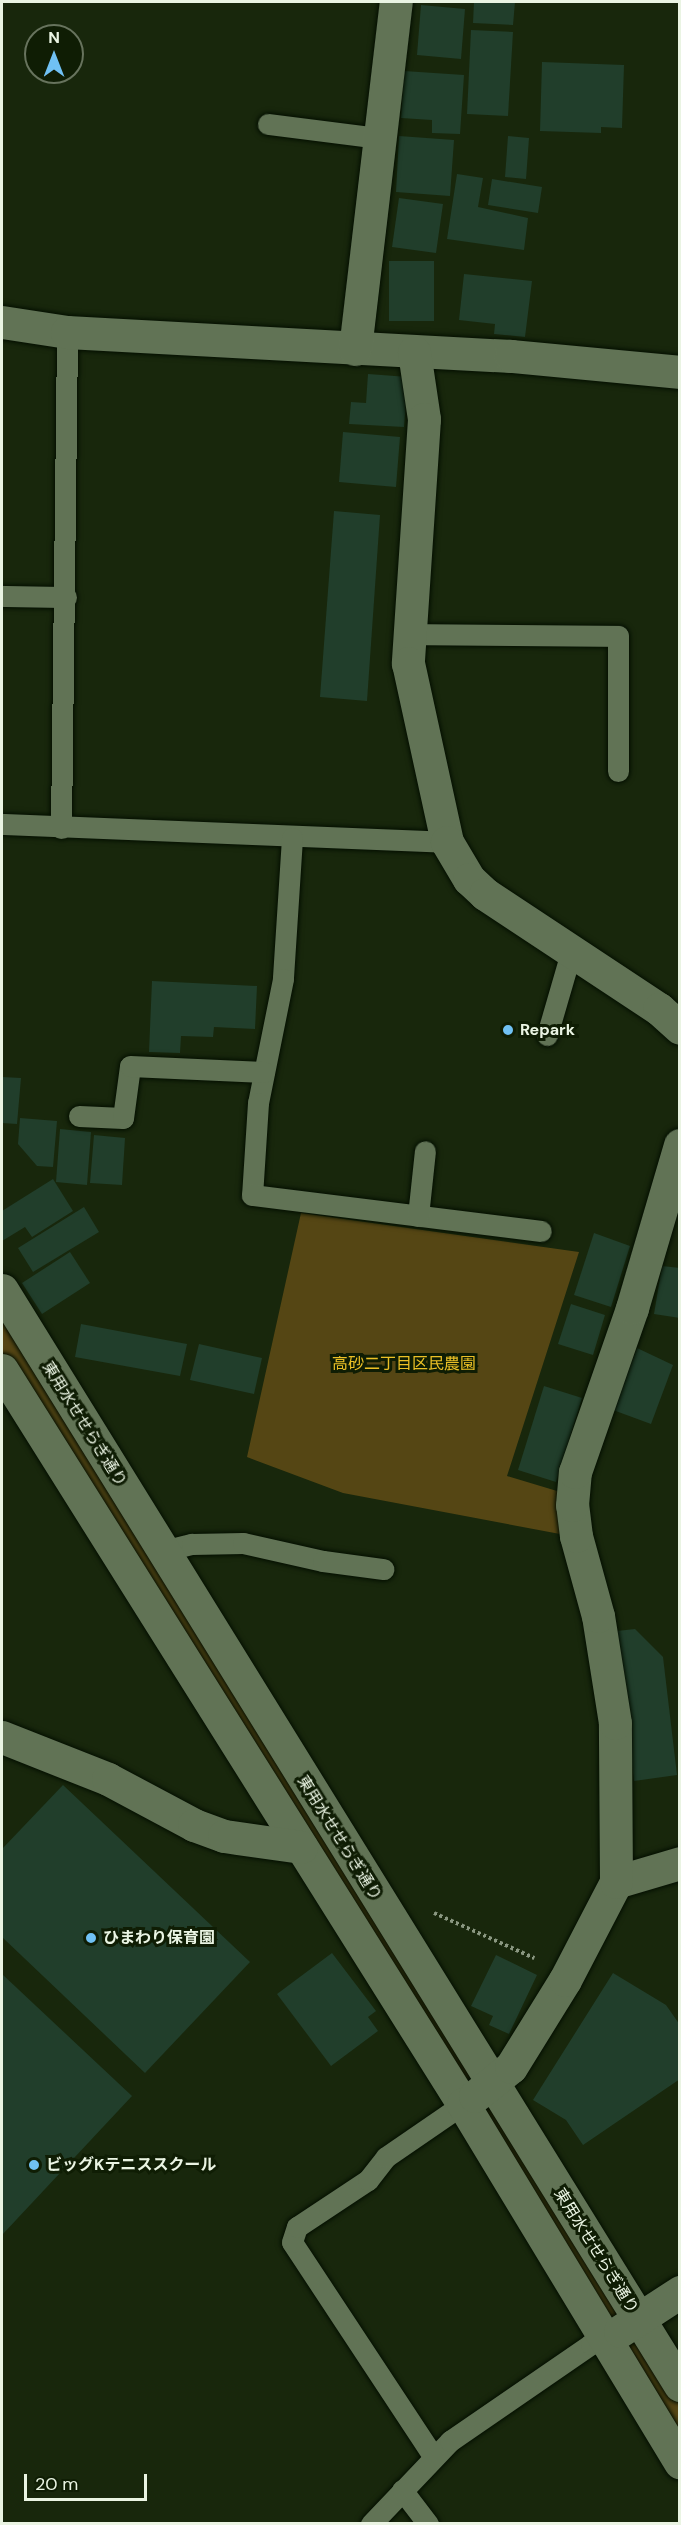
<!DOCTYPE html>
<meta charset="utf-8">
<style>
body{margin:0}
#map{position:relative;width:681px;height:2525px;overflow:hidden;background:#18270c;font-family:"DM Sans","Noto Sans JP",sans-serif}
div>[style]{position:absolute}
.green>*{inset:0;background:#554614}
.building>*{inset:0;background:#213e2b}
.path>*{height:4px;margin-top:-2px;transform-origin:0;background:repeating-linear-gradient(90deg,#8a9781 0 3px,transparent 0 6px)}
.roads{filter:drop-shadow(0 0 2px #040f00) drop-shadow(0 0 2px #040f00)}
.lane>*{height:21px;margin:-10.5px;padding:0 10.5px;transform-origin:10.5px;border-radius:10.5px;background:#617355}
.street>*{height:33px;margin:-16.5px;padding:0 16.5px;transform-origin:16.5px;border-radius:16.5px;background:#617355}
.dots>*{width:16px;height:16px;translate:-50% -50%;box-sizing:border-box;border:3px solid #0f1d04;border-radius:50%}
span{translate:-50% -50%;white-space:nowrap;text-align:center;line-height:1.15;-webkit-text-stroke:6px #0f1d04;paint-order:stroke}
.poi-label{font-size:16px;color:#eaf4e3;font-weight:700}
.left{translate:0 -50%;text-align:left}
.park-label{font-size:16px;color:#ebc026}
.street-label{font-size:16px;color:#eaf4e3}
.frame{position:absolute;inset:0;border:3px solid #eaf4e3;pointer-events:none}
.north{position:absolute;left:24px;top:24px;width:60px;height:60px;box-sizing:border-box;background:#0f1d04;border:2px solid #67735d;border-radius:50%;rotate:0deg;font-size:16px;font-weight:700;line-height:24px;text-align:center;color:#eaf4e3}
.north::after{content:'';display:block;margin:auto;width:21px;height:27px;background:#70c1f4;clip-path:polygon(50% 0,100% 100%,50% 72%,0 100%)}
.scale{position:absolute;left:24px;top:2474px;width:123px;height:27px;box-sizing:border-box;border:3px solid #eaf4e3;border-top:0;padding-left:8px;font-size:18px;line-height:21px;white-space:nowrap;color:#eaf4e3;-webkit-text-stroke:4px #0f1d04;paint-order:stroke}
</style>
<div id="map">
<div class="green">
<div style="clip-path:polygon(301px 1213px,579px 1252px,507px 1476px,557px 1491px,560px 1534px,343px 1493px,247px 1457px)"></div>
<div style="clip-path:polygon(2px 1296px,487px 2083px,464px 2099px,2px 1366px)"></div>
<div style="clip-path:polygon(492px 2090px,634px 2318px,610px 2333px,468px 2106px)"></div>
<div style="clip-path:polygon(638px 2323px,679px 2390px,679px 2455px,613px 2339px)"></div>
</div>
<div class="building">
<div style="clip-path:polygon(474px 2px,515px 2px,513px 25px,473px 23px)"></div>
<div style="clip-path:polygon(421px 5px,465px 9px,461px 59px,417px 55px)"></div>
<div style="clip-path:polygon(471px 30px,513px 32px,508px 116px,467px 114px)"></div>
<div style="clip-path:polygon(542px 62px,624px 65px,622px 128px,601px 127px,601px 133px,540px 131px)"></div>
<div style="clip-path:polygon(404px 71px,464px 75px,460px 134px,432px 133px,432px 120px,401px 118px)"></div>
<div style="clip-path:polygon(399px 136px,454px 140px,450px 196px,396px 192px)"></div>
<div style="clip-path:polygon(508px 136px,529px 138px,526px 179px,505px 177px)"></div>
<div style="clip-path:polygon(457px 174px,483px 178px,478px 207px,528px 218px,524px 250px,447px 239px)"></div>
<div style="clip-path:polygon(492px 179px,542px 187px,538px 213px,488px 205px)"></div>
<div style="clip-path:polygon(399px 198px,443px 204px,436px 253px,392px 247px)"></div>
<div style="clip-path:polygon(389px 261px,434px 261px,434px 321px,389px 321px)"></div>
<div style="clip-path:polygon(464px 274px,532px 281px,525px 337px,494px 334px,495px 324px,459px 320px)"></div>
<div style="clip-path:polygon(368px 374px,408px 377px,404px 427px,349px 424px,351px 402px,366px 403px)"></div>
<div style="clip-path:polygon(343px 432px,400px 437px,396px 487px,339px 482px)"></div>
<div style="clip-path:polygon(334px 511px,380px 515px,367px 701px,320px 697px)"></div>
<div style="clip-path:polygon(152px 981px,257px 986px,255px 1029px,214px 1027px,213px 1037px,181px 1036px,180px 1053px,149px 1052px)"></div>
<div style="clip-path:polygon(2px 1077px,21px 1078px,17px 1124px,2px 1123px)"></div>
<div style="clip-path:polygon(20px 1118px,57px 1121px,53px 1167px,37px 1166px,18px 1144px)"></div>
<div style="clip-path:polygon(60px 1129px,91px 1132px,87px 1185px,56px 1182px)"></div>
<div style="clip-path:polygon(94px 1135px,125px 1138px,122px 1185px,90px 1183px)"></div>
<div style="clip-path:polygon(53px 1179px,73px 1211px,32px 1237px,25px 1227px,2px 1241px,2px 1211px)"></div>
<div style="clip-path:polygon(84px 1207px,99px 1232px,33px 1272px,18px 1248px)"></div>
<div style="clip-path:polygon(594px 1233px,630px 1246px,611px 1307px,574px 1295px)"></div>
<div style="clip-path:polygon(70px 1252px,90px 1283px,42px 1314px,22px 1283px)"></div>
<div style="clip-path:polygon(662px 1266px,680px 1268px,680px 1318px,654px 1314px)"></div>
<div style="clip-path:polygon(571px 1304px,605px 1315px,593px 1355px,558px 1344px)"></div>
<div style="clip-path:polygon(81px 1324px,187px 1344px,180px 1376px,75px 1357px)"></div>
<div style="clip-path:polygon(199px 1344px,262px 1358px,254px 1394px,190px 1380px)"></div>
<div style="clip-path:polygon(637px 1348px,673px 1365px,651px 1424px,613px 1410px)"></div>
<div style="clip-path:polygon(544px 1386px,582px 1398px,556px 1482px,518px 1470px)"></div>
<div style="clip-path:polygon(635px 1629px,663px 1657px,677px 1775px,634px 1781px,617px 1631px)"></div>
<div style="clip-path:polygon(63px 1785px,250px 1962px,145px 2073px,2px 1937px,2px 1849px)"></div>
<div style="clip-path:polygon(332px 1953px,376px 2011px,368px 2017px,378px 2031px,331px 2066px,277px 1994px)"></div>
<div style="clip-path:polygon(496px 1955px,537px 1975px,509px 2034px,489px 2025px,493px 2016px,471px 2006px)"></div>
<div style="clip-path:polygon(613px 1973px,666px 2005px,680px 2025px,680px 2079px,583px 2145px,566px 2120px,533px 2100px)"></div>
<div style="clip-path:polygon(2px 1974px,132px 2096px,2px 2235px)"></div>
</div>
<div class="path">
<div style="left:434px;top:1913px;width:110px;rotate:24.2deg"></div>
</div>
<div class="roads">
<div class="lane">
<div style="left:268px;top:124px;width:112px;rotate:7.2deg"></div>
<div style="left:2px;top:596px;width:64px;rotate:0.9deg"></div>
<div style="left:409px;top:634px;width:209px;rotate:0.5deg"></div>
<div style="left:618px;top:636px;width:135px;rotate:90deg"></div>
<div style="left:2px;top:824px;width:445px;rotate:2.3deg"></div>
<div style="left:61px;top:828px;width:496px;rotate:-89.3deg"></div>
<div style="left:292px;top:838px;width:141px;rotate:93.7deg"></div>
<div style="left:283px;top:979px;width:126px;rotate:101.4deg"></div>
<div style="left:258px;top:1103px;width:92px;rotate:93.7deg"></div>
<div style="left:252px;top:1195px;width:291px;rotate:7.1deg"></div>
<div style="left:547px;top:1035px;width:90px;rotate:-73.8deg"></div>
<div style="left:79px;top:1116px;width:44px;rotate:2.6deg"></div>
<div style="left:123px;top:1118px;width:52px;rotate:-82.3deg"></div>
<div style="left:130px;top:1066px;width:134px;rotate:2.6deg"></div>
<div style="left:418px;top:1216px;width:65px;rotate:-83.9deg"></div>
<div style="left:163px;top:1551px;width:30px;rotate:-14deg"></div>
<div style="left:192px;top:1544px;width:51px;rotate:-1.1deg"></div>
<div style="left:243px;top:1543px;width:82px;rotate:12.7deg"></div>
<div style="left:323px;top:1561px;width:61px;rotate:7.6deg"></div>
<div style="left:433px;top:2456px;width:256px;rotate:-123.4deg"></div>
<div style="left:292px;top:2242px;width:16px;rotate:-72deg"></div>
<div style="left:297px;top:2227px;width:85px;rotate:-33.5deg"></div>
<div style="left:368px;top:2180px;width:29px;rotate:-52deg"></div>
<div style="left:386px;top:2157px;width:93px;rotate:-34.5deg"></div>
<div style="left:402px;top:2490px;width:43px;rotate:52.6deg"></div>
<div style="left:371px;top:2524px;width:115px;rotate:-46.4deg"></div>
<div style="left:450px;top:2441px;width:171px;rotate:-34.5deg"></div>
<div style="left:591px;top:2344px;width:18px;rotate:-19deg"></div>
</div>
<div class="street">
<div style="left:2px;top:322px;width:66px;rotate:8.7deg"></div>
<div style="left:67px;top:332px;width:445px;rotate:3.1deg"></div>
<div style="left:511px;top:356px;width:170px;rotate:5.4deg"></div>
<div style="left:355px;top:349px;width:349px;rotate:-83.3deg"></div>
<div style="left:414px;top:352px;width:68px;rotate:81.5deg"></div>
<div style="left:424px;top:419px;width:245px;rotate:93.8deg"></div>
<div style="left:408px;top:663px;width:183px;rotate:77.7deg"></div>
<div style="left:447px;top:842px;width:43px;rotate:59.3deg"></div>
<div style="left:469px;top:879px;width:22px;rotate:43deg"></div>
<div style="left:485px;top:894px;width:209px;rotate:33.5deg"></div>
<div style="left:659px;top:1009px;width:28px;rotate:42deg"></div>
<div style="left:2px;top:1290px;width:1288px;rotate:58.24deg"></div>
<div style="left:2px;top:1370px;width:867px;rotate:57.87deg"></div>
<div style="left:463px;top:2104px;width:419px;rotate:58.8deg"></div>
<div style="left:2px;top:1737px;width:114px;rotate:21.6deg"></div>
<div style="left:108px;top:1779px;width:98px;rotate:28.1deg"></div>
<div style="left:194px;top:1825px;width:32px;rotate:20deg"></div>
<div style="left:224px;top:1836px;width:78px;rotate:8.1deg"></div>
<div style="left:616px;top:1882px;width:67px;rotate:-16.5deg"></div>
<div style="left:475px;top:2096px;width:46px;rotate:-38.9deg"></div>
<div style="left:511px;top:2067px;width:102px;rotate:-58.2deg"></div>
<div style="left:565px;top:1980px;width:110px;rotate:-62.5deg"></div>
<div style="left:616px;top:1882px;width:159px;rotate:-90.4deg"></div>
<div style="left:615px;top:1723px;width:108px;rotate:-99deg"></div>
<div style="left:598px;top:1616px;width:83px;rotate:-105.4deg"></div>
<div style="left:576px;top:1536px;width:31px;rotate:-97deg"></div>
<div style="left:572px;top:1505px;width:33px;rotate:-85deg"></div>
<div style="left:575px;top:1472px;width:174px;rotate:-70.8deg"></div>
<div style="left:632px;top:1308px;width:170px;rotate:-73.6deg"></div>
<div style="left:620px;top:2331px;width:72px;rotate:-33deg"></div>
</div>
</div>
<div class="dots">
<div style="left:508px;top:1030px;background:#70c1f4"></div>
<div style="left:91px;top:1938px;background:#70c1f4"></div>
<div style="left:34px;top:2165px;background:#70c1f4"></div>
</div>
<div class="poi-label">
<span class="left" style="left:520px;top:1030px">Repark</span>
<span class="left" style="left:103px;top:1938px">ひまわり保育園</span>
<span class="left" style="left:46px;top:2165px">ビッグKテニススクール</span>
</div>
<div class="park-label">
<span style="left:404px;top:1364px">高砂二丁目区民農園</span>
</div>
<div class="street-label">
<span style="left:84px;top:1424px;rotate:58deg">東用水せせらぎ通り</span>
<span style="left:339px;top:1838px;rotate:58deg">東用水せせらぎ通り</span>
<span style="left:596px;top:2251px;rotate:58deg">東用水せせらぎ通り</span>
</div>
<div class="frame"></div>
<div class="north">N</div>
<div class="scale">20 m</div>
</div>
